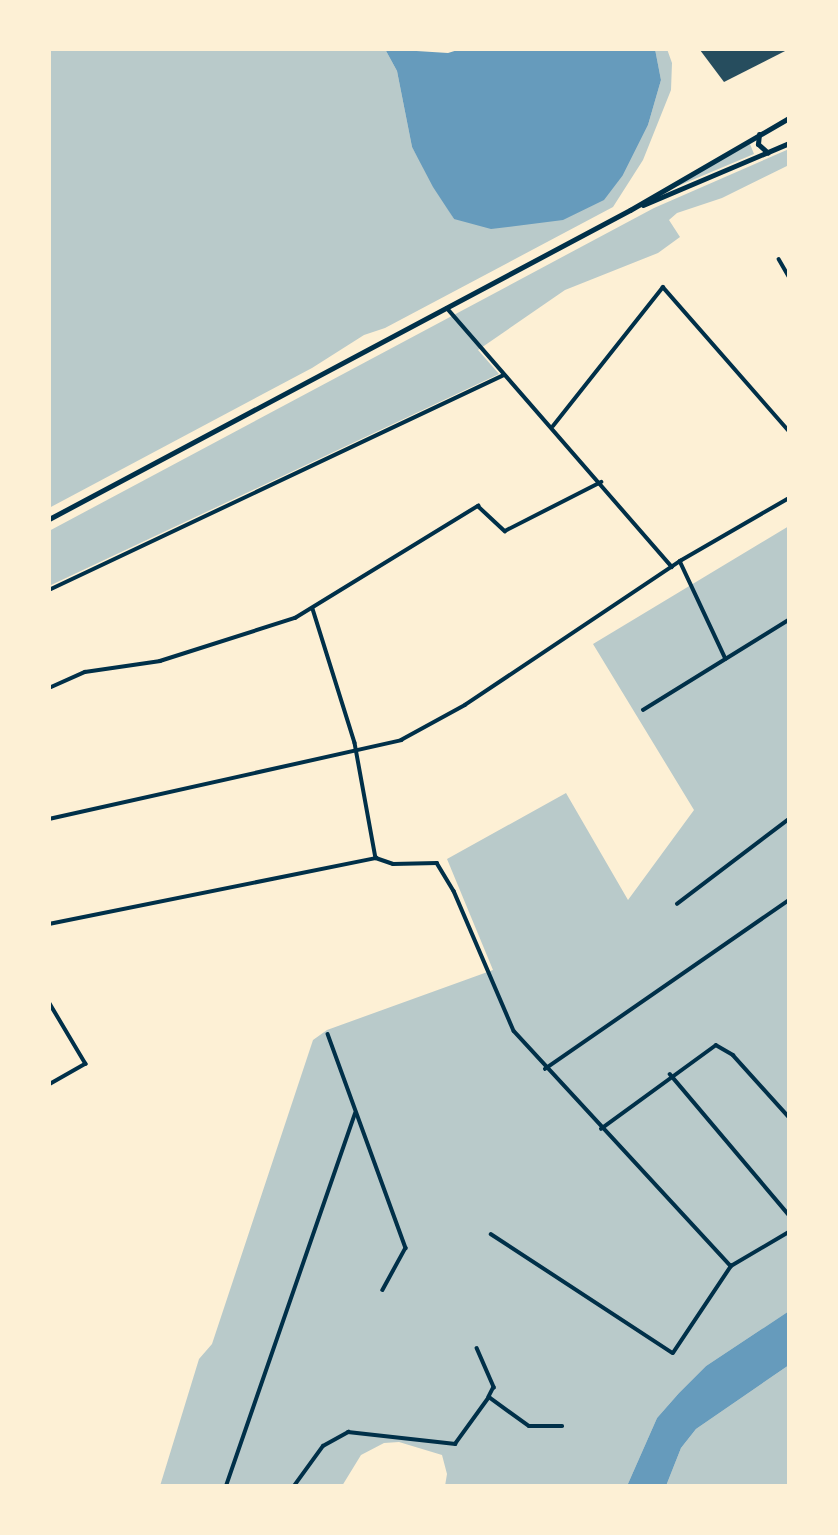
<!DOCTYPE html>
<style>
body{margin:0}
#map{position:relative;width:838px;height:1535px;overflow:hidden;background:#fdf0d5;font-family:"IBM Plex Serif",serif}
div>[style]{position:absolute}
.green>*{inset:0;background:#b9caca}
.water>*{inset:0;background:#669bbc}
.building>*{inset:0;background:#264d5e}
.minor>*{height:3.5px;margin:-1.75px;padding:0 1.75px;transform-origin:1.75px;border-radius:1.75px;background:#003049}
.primary>*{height:5px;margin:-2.5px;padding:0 2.5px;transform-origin:2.5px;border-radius:2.5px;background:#003049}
span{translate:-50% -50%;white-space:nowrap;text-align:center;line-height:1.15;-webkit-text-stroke:7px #fdf0d5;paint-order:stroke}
.frame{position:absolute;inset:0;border:51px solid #fdf0d5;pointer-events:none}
</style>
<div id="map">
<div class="green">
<div style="clip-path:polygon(49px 49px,385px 49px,397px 71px,412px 147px,454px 219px,623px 175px,648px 125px,661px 80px,655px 49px,667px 49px,672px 63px,671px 90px,643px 160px,613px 207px,385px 328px,364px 335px,312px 368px,49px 508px)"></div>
<div style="clip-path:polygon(750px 144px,754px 154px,678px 186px,678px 184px)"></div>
<div style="clip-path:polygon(789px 149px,789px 165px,722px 198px,677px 213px,669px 220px,680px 237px,658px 253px,565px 290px,478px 350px,499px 374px,49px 586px,49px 531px,654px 208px)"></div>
<div style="clip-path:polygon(789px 526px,789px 1311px,706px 1366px,679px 1393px,657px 1418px,627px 1486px,445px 1486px,447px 1474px,442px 1455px,399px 1442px,384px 1443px,361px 1455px,342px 1486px,160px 1486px,199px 1359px,212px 1344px,313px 1040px,327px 1030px,493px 970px,447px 859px,566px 793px,628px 900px,694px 810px,593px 644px)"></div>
<div style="clip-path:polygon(789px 1365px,789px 1486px,666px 1486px,681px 1448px,696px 1429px)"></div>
</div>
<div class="water">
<div style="clip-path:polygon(385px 49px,448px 53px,461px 49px,655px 49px,661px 80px,648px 125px,623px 175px,604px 200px,563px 220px,491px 229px,454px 219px,433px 187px,412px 147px,397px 71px)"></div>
<div style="clip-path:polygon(789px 1311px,789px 1365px,696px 1429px,681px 1448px,666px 1486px,627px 1486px,657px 1418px,679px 1393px,706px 1366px)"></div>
</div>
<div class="building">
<div style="clip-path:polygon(789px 49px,724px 82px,700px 50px,702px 49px)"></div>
</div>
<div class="minor">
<div style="left:779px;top:259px;width:20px;rotate:60deg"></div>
<div style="left:447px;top:308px;width:343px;rotate:49deg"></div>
<div style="left:553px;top:426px;width:177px;rotate:-51.6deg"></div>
<div style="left:663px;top:287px;width:191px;rotate:48.8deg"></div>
<div style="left:680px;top:561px;width:108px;rotate:64.9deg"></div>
<div style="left:49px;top:590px;width:503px;rotate:-25.29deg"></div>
<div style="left:313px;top:609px;width:140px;rotate:72.6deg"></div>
<div style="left:355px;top:743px;width:117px;rotate:79.7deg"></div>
<div style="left:49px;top:688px;width:39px;rotate:-24deg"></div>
<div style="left:85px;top:672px;width:76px;rotate:-8.3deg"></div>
<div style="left:160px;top:661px;width:142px;rotate:-17.7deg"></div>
<div style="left:295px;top:618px;width:215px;rotate:-31.5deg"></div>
<div style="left:478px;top:506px;width:37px;rotate:43deg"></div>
<div style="left:505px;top:531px;width:108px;rotate:-27deg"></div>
<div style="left:643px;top:710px;width:172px;rotate:-31.7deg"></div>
<div style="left:49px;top:819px;width:361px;rotate:-12.6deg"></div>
<div style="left:401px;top:740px;width:73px;rotate:-28.7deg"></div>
<div style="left:465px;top:705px;width:259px;rotate:-33.8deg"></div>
<div style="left:680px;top:561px;width:126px;rotate:-30deg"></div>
<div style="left:677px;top:904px;width:141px;rotate:-37.2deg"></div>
<div style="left:49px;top:924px;width:334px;rotate:-11.4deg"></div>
<div style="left:376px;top:858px;width:18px;rotate:19deg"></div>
<div style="left:393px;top:864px;width:44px;rotate:-1.3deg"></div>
<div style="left:437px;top:863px;width:33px;rotate:59deg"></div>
<div style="left:454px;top:891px;width:152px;rotate:66.8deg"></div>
<div style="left:514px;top:1031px;width:320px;rotate:47.3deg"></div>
<div style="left:49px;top:1002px;width:72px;rotate:59.2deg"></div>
<div style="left:86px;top:1064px;width:43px;rotate:150.4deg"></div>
<div style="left:328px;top:1034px;width:228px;rotate:70deg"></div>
<div style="left:406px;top:1248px;width:48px;rotate:118.7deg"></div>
<div style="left:545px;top:1069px;width:297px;rotate:-34.7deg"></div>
<div style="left:670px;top:1074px;width:185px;rotate:49.8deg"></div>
<div style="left:601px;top:1129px;width:142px;rotate:-36.1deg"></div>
<div style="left:716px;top:1045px;width:20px;rotate:30deg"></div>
<div style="left:733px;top:1055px;width:84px;rotate:47.9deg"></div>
<div style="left:491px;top:1234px;width:217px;rotate:33.2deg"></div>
<div style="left:673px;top:1353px;width:105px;rotate:-56.3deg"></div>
<div style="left:731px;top:1266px;width:67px;rotate:-30.4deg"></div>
<div style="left:477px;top:1348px;width:43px;rotate:66.4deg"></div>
<div style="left:494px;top:1387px;width:11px;rotate:117deg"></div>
<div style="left:489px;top:1397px;width:49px;rotate:35.9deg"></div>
<div style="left:529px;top:1426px;width:33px"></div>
<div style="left:226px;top:1486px;width:394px;rotate:-70.9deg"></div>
<div style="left:294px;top:1486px;width:49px;rotate:-54.1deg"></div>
<div style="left:323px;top:1446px;width:29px;rotate:-29deg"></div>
<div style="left:348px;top:1432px;width:108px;rotate:6.4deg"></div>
<div style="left:455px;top:1444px;width:58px;rotate:-54.1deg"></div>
</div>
<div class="primary">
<div style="left:759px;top:134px;width:10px;rotate:96deg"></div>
<div style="left:758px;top:144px;width:13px;rotate:42deg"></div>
<div style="left:643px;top:205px;width:159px;rotate:-23deg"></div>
<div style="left:49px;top:519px;width:658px;rotate:-28.01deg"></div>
<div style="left:630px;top:210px;width:184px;rotate:-30.1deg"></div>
</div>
<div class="frame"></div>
</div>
